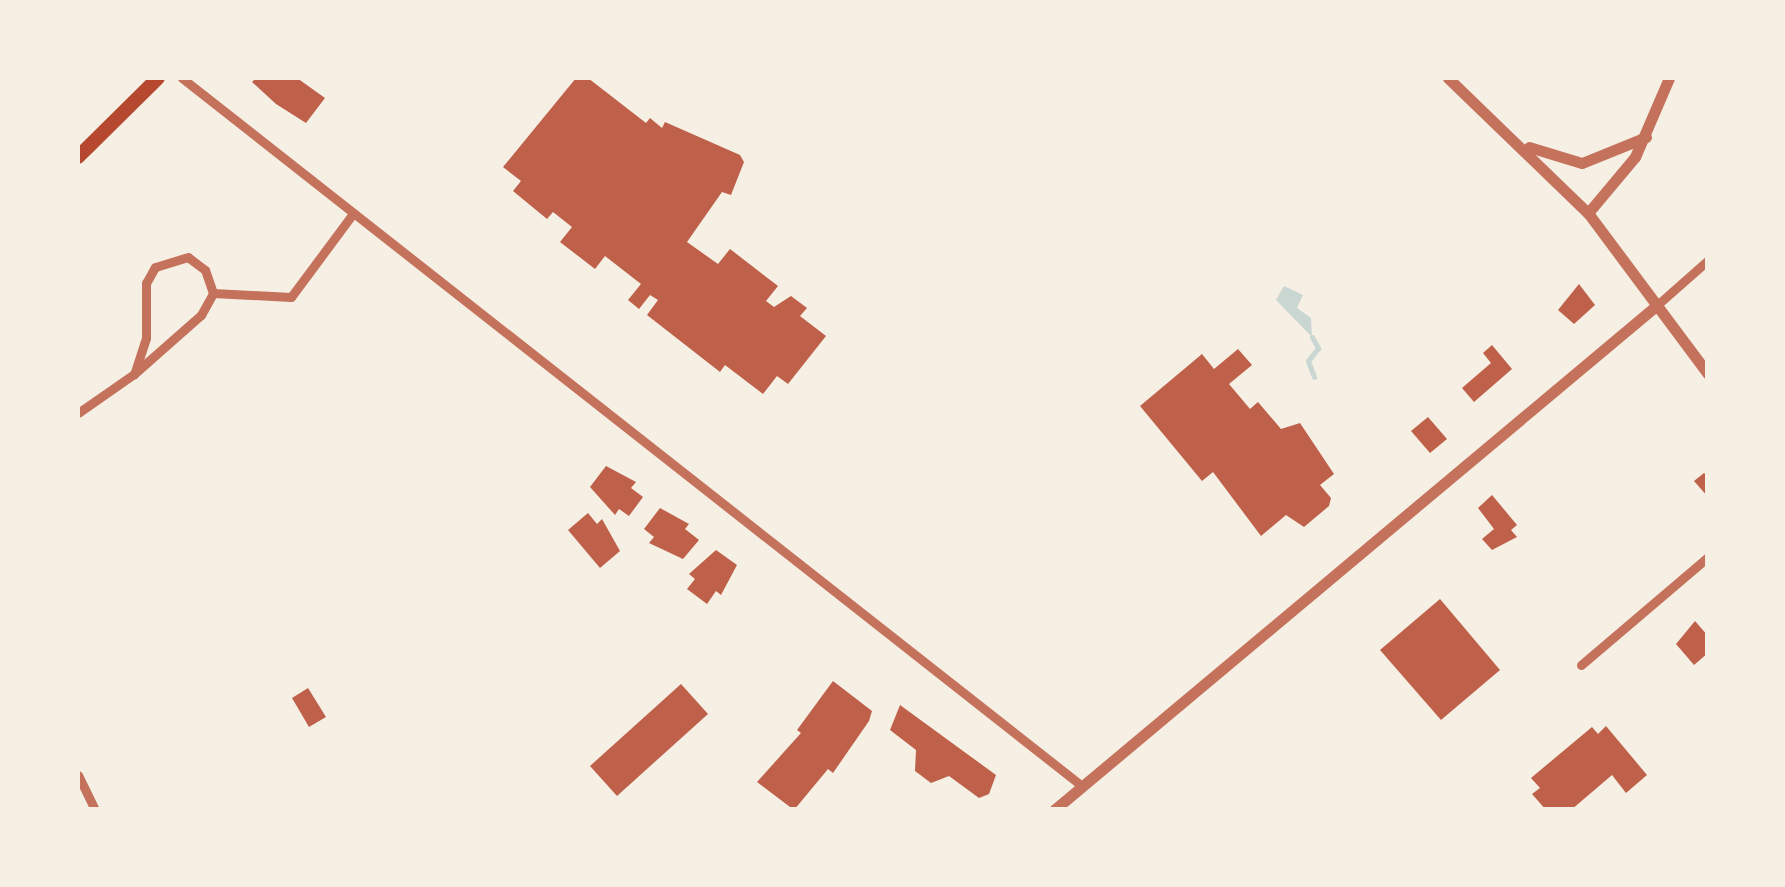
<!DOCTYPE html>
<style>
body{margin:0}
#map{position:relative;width:1785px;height:887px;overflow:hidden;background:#f6efe4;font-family:Quicksand,sans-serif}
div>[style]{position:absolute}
.water>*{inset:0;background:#c9d6d2}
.stream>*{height:5px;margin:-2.5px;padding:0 2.5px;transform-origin:2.5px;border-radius:2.5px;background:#c9d6d2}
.building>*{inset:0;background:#bf614a}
.minor>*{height:9px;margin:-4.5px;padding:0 4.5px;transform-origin:4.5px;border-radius:4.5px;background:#c5725c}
.tertiary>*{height:11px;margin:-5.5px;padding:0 5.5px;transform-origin:5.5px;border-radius:5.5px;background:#c5725c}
.primary>*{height:14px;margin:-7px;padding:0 7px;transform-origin:7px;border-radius:7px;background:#b5482f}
span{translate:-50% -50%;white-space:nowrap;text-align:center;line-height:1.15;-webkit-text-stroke:8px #f6efe4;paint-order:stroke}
.frame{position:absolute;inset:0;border:80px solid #f6efe4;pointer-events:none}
</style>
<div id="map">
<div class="water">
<div style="clip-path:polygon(1284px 286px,1303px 295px,1297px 308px,1311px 318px,1312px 337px,1276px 300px)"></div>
</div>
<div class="stream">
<div style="left:1312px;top:337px;width:13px;rotate:61deg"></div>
<div style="left:1318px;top:348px;width:16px;rotate:128deg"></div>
<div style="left:1308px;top:361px;width:17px;rotate:69deg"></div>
</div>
<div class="building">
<div style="clip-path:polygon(256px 78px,297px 78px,325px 98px,306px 123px,276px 104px,252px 82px)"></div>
<div style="clip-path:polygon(576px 78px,588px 78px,646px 123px,650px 118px,662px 128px,665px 122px,740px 155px,744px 162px,731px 195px,722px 192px,687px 242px,718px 264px,730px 249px,778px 286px,766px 301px,774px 307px,791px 296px,807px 308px,800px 316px,826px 336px,788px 384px,777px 376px,763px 394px,725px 365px,720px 372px,647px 315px,658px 300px,650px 295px,639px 309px,628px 300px,641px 284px,605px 256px,595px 269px,560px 242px,572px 227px,553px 212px,547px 219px,513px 191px,521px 181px,503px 167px)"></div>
<div style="clip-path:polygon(1579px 284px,1595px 305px,1574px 324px,1558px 310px)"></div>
<div style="clip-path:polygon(1492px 345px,1512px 369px,1474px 402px,1462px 388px,1491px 363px,1483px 353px)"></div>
<div style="clip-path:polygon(1238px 349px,1252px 365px,1229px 384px,1250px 409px,1258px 402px,1281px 429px,1300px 423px,1334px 474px,1320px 485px,1331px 498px,1329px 506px,1304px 527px,1286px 515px,1261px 536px,1213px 472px,1202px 481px,1140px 406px,1202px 354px,1214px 369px)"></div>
<div style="clip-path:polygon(1428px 417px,1447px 439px,1430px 453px,1411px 431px)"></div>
<div style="clip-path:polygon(606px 466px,636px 482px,631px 488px,643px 497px,629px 516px,619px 509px,615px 515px,590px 487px)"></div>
<div style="clip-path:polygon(1704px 473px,1708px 476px,1708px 497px,1694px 481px)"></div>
<div style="clip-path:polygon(1492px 495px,1517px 525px,1511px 530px,1517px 537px,1492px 550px,1482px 539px,1494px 529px,1478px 508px)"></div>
<div style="clip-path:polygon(660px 508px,689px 524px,685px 529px,699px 540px,683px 559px,649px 543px,654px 537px,644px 529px)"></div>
<div style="clip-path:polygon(588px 513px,597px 524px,602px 519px,620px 551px,600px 568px,568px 530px)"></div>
<div style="clip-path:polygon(716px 550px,737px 565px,721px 595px,716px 591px,707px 604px,687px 589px,695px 579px,689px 574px)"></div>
<div style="clip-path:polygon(1440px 599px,1500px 670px,1441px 720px,1380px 650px)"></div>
<div style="clip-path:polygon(1695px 621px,1708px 636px,1708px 653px,1694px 665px,1676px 644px)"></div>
<div style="clip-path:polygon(833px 681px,872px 711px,869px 721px,833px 773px,828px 769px,794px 810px,757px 782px,801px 733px,797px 730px)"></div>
<div style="clip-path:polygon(681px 684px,708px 714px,617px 796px,590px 766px)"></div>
<div style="clip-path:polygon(308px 688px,326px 717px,309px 727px,292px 698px)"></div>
<div style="clip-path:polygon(900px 705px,996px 775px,989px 794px,979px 798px,949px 776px,931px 783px,915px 771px,916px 750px,890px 730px)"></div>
<div style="clip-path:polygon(1606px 726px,1647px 775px,1626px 793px,1612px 775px,1571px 810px,1546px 810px,1532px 794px,1540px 788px,1531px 778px,1592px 727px,1598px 734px)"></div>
</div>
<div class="minor">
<div style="left:182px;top:78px;width:1145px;rotate:38.19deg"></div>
<div style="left:213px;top:293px;width:78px;rotate:2.9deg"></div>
<div style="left:291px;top:297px;width:102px;rotate:-53.4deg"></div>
<div style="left:1656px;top:306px;width:69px;rotate:-41.5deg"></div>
<div style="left:78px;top:413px;width:68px;rotate:-34.9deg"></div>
<div style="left:134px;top:374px;width:89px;rotate:-41.4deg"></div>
<div style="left:201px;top:315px;width:25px;rotate:-61deg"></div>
<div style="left:213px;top:293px;width:24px;rotate:-109deg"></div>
<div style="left:205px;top:270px;width:21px;rotate:-143deg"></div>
<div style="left:188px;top:257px;width:34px;rotate:163deg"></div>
<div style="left:155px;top:267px;width:18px;rotate:119deg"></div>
<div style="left:146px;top:283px;width:55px;rotate:90deg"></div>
<div style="left:146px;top:338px;width:38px;rotate:108deg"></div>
<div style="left:1581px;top:665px;width:167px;rotate:-40.4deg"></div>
<div style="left:78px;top:775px;width:39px;rotate:64deg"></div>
</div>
<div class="tertiary">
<div style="left:1448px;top:78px;width:194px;rotate:44deg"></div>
<div style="left:1588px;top:213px;width:201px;rotate:53.3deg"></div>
<div style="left:1529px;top:147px;width:55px;rotate:16.8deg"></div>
<div style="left:1582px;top:163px;width:69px;rotate:-22.1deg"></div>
<div style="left:1588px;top:213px;width:73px;rotate:-50deg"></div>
<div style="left:1635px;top:157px;width:86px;rotate:-66.7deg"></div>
<div style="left:1054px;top:810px;width:785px;rotate:-39.94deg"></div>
</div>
<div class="primary">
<div style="left:78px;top:157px;width:112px;rotate:-44.6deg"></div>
</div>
<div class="frame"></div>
</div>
